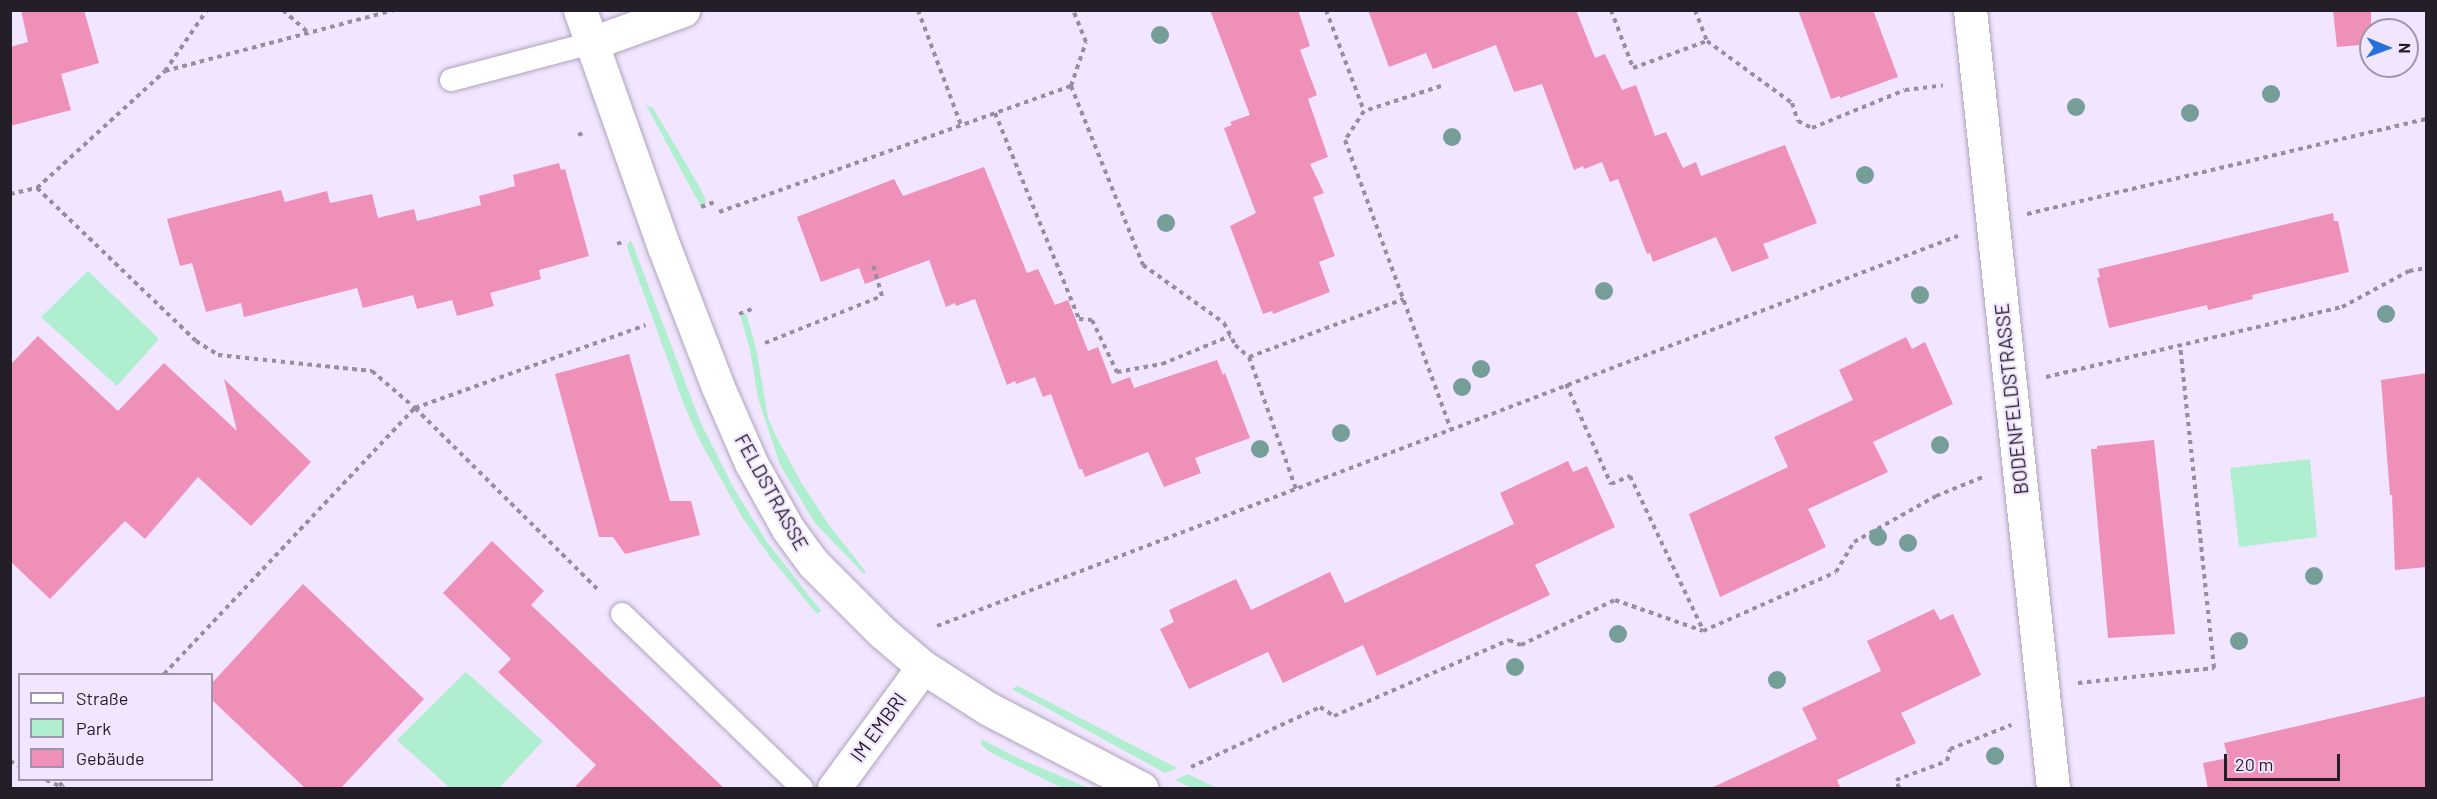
<!DOCTYPE html>
<meta charset="utf-8">
<style>
body{margin:0}
#map{position:relative;width:2437px;height:799px;overflow:hidden;background:#f2e5ff;font-family:Barlow,sans-serif}
div>[style]{position:absolute}
.green>*{inset:0;background:#afeece}
.building>*{inset:0;background:#ef90b8}
.path>*{height:4px;margin-top:-2px;transform-origin:0;background:repeating-linear-gradient(90deg,#968d9f 0 4.5px,transparent 0 9px)}
.roads{filter:drop-shadow(0 0 2px #afa3bb) drop-shadow(0 0 2px #afa3bb)}
.service>*{height:22px;margin:-11px;padding:0 11px;transform-origin:11px;border-radius:11px;background:#fff}
.minor>*{height:33px;margin:-16.5px;padding:0 16.5px;transform-origin:16.5px;border-radius:16.5px;background:#fff}
.secondary>*{height:33px;margin:-16.5px;padding:0 16.5px;transform-origin:16.5px;border-radius:16.5px;background:#fff}
.trees>*{width:18px;height:18px;margin:-9px;border-radius:50%;background:#759e98}
span{translate:-50% -50%;white-space:nowrap;text-align:center;line-height:1.15;-webkit-text-stroke:4.5px #f2e5ff;paint-order:stroke}
.street-label{font-size:20px;color:#231e27}
.frame{position:absolute;inset:0;border:12px solid #231e27;pointer-events:none}
.legend{position:absolute;left:18px;top:673px;width:195px;height:108px;box-sizing:border-box;background:#f2e5ff;border:2px solid #9f95a9;margin:0;padding:8px 10px;list-style:none;font-size:18px;color:#231e27}
.legend li{display:flex;align-items:center;gap:12px;height:30px}
.legend b{width:30px;border:2px solid #9f95a9}
.north{position:absolute;left:2359px;top:18px;width:60px;height:60px;box-sizing:border-box;background:#f2e5ff;border:2px solid #9f95a9;border-radius:50%;rotate:91deg;font-size:16px;font-weight:700;line-height:24px;text-align:center;color:#231e27}
.north::after{content:'';display:block;margin:auto;width:21px;height:27px;background:#2571dd;clip-path:polygon(50% 0,100% 100%,50% 72%,0 100%)}
.scale{position:absolute;left:2224px;top:754px;width:116px;height:27px;box-sizing:border-box;border:3px solid #231e27;border-top:0;padding-left:8px;font-size:18px;line-height:21px;white-space:nowrap;color:#231e27;-webkit-text-stroke:4px #f2e5ff;paint-order:stroke}
</style>
<div id="map">
<div class="green">
<div style="clip-path:polygon(646px 105px,653px 108px,699px 186px,706px 200px,704px 205px,700px 205px)"></div>
<div style="clip-path:polygon(631px 240px,700px 421px,733px 487px,767px 542px,821px 611px,817px 614px,770px 557px,742px 517px,700px 441px,684px 405px,628px 250px,627px 245px)"></div>
<div style="clip-path:polygon(88px 271px,159px 339px,117px 386px,41px 317px)"></div>
<div style="clip-path:polygon(746px 313px,756px 348px,768px 418px,776px 436px,802px 484px,829px 525px,866px 572px,864px 574px,815px 523px,780px 465px,758px 398px,750px 350px,740px 314px)"></div>
<div style="clip-path:polygon(2310px 459px,2317px 537px,2239px 547px,2230px 468px)"></div>
<div style="clip-path:polygon(466px 672px,543px 741px,499px 788px,450px 788px,397px 740px)"></div>
<div style="clip-path:polygon(1017px 686px,1020px 687px,1177px 768px,1165px 773px,1012px 689px)"></div>
<div style="clip-path:polygon(981px 739px,1020px 759px,1089px 788px,1062px 788px,988px 751px,981px 744px)"></div>
<div style="clip-path:polygon(1188px 774px,1217px 788px,1192px 788px,1175px 780px)"></div>
</div>
<div class="building">
<div style="clip-path:polygon(21px 10px,84px 10px,99px 63px,61px 74px,71px 110px,10px 126px,10px 47px,28px 42px)"></div>
<div style="clip-path:polygon(1210px 10px,1298px 10px,1310px 46px,1300px 50px,1317px 95px,1308px 99px,1328px 157px,1310px 164px,1324px 193px,1313px 197px,1335px 256px,1319px 262px,1330px 292px,1273px 314px,1272px 311px,1263px 314px,1230px 226px,1256px 213px,1224px 128px,1232px 125px,1230px 122px,1250px 115px)"></div>
<div style="clip-path:polygon(1368px 10px,1576px 10px,1595px 58px,1605px 54px,1622px 90px,1636px 85px,1655px 136px,1666px 132px,1683px 168px,1696px 162px,1701px 176px,1785px 145px,1817px 223px,1763px 244px,1769px 258px,1732px 272px,1716px 237px,1653px 262px,1650px 253px,1647px 254px,1618px 179px,1610px 182px,1602px 162px,1584px 169px,1583px 166px,1574px 170px,1542px 84px,1514px 92px,1496px 45px,1433px 69px,1426px 53px,1389px 67px)"></div>
<div style="clip-path:polygon(1798px 10px,1873px 10px,1898px 77px,1840px 98px,1840px 96px,1831px 99px)"></div>
<div style="clip-path:polygon(2333px 10px,2371px 10px,2371px 44px,2337px 47px)"></div>
<div style="clip-path:polygon(559px 163px,561px 170px,565px 169px,589px 256px,539px 270px,541px 279px,490px 293px,494px 306px,457px 316px,452px 300px,417px 309px,413px 295px,363px 308px,357px 288px,244px 317px,241px 303px,206px 312px,192px 263px,180px 266px,167px 219px,281px 190px,285px 202px,327px 191px,330px 203px,372px 194px,378px 218px,414px 209px,417px 221px,481px 205px,479px 196px,515px 186px,513px 175px)"></div>
<div style="clip-path:polygon(984px 167px,1027px 273px,1038px 269px,1055px 305px,1068px 300px,1088px 351px,1098px 347px,1112px 384px,1130px 377px,1134px 388px,1217px 360px,1223px 375px,1225px 373px,1250px 438px,1195px 458px,1201px 473px,1164px 487px,1148px 452px,1085px 477px,1082px 469px,1079px 469px,1051px 394px,1043px 397px,1035px 377px,1016px 384px,1015px 381px,1007px 385px,975px 299px,956px 306px,955px 303px,946px 307px,929px 260px,865px 284px,859px 268px,821px 282px,797px 217px,894px 179px,903px 196px)"></div>
<div style="clip-path:polygon(2333px 213px,2334px 221px,2338px 221px,2349px 272px,2252px 295px,2253px 299px,2208px 310px,2207px 305px,2109px 328px,2097px 278px,2100px 277px,2098px 269px)"></div>
<div style="clip-path:polygon(38px 336px,118px 411px,164px 363px,237px 431px,224px 379px,311px 462px,251px 526px,198px 477px,145px 539px,125px 521px,50px 599px,10px 561px,10px 365px)"></div>
<div style="clip-path:polygon(1906px 337px,1912px 349px,1925px 342px,1953px 404px,1873px 442px,1888px 472px,1808px 509px,1826px 547px,1720px 597px,1689px 514px,1788px 467px,1774px 437px,1853px 400px,1839px 370px)"></div>
<div style="clip-path:polygon(629px 354px,670px 501px,691px 501px,700px 535px,625px 554px,613px 537px,599px 537px,555px 374px)"></div>
<div style="clip-path:polygon(2427px 373px,2427px 567px,2395px 570px,2392px 495px,2390px 495px,2381px 380px)"></div>
<div style="clip-path:polygon(2154px 440px,2175px 634px,2108px 638px,2091px 449px,2097px 449px,2097px 446px)"></div>
<div style="clip-path:polygon(1568px 461px,1573px 472px,1587px 466px,1615px 527px,1535px 565px,1550px 595px,1377px 676px,1363px 645px,1283px 683px,1268px 652px,1189px 689px,1160px 629px,1174px 622px,1169px 610px,1236px 579px,1251px 610px,1330px 572px,1345px 603px,1514px 524px,1500px 493px)"></div>
<div style="clip-path:polygon(492px 541px,544px 591px,531px 605px,725px 789px,573px 789px,596px 765px,498px 672px,511px 659px,443px 593px)"></div>
<div style="clip-path:polygon(303px 584px,424px 699px,340px 789px,306px 789px,212px 700px,212px 683px)"></div>
<div style="clip-path:polygon(1934px 609px,1940px 620px,1953px 614px,1981px 675px,1901px 713px,1916px 743px,1837px 780px,1841px 789px,1709px 789px,1817px 739px,1802px 708px,1881px 671px,1867px 641px)"></div>
<div style="clip-path:polygon(2427px 696px,2427px 789px,2208px 789px,2203px 763px,2228px 758px,2224px 743px)"></div>
</div>
<div class="path">
<div style="left:283px;top:10px;width:36px;rotate:42deg"></div>
<div style="left:918px;top:10px;width:123px;rotate:69.5deg"></div>
<div style="left:1326px;top:10px;width:108px;rotate:69.4deg"></div>
<div style="left:1611px;top:10px;width:62px;rotate:69.2deg"></div>
<div style="left:1633px;top:68px;width:79px;rotate:-20deg"></div>
<div style="left:1695px;top:10px;width:33px;rotate:69deg"></div>
<div style="left:1707px;top:41px;width:105px;rotate:36.1deg"></div>
<div style="left:1792px;top:103px;width:19px;rotate:72deg"></div>
<div style="left:1798px;top:121px;width:16px;rotate:27deg"></div>
<div style="left:1812px;top:128px;width:100px;rotate:-22.2deg"></div>
<div style="left:1905px;top:90px;width:38px;rotate:-7deg"></div>
<div style="left:165px;top:71px;width:74px;rotate:-55.5deg"></div>
<div style="left:1071px;top:86px;width:193px;rotate:68.1deg"></div>
<div style="left:1143px;top:265px;width:100px;rotate:35.6deg"></div>
<div style="left:1224px;top:323px;width:25px;rotate:63deg"></div>
<div style="left:1235px;top:345px;width:18px;rotate:41deg"></div>
<div style="left:1249px;top:357px;width:140px;rotate:70.4deg"></div>
<div style="left:1441px;top:86px;width:81px;rotate:162deg"></div>
<div style="left:1364px;top:111px;width:35px;rotate:123deg"></div>
<div style="left:1345px;top:140px;width:308px;rotate:69.9deg"></div>
<div style="left:995px;top:113px;width:222px;rotate:67.8deg"></div>
<div style="left:1079px;top:319px;width:13px;rotate:4deg"></div>
<div style="left:1092px;top:320px;width:58px;rotate:64.3deg"></div>
<div style="left:1117px;top:372px;width:46px;rotate:-10.1deg"></div>
<div style="left:1162px;top:364px;width:74px;rotate:-22.4deg"></div>
<div style="left:578px;top:135px;width:9px;rotate:-21deg"></div>
<div style="left:37px;top:188px;width:221px;rotate:43.9deg"></div>
<div style="left:196px;top:341px;width:26px;rotate:32deg"></div>
<div style="left:218px;top:355px;width:155px;rotate:5.9deg"></div>
<div style="left:372px;top:371px;width:57px;rotate:40.7deg"></div>
<div style="left:415px;top:408px;width:261px;rotate:44.8deg"></div>
<div style="left:10px;top:194px;width:28px;rotate:-13deg"></div>
<div style="left:37px;top:188px;width:173px;rotate:-42.4deg"></div>
<div style="left:165px;top:71px;width:237px;rotate:-14.9deg"></div>
<div style="left:701px;top:207px;width:15px;rotate:-20deg"></div>
<div style="left:719px;top:212px;width:374px;rotate:-19.7deg"></div>
<div style="left:1071px;top:86px;width:46px;rotate:-71.2deg"></div>
<div style="left:1086px;top:42px;width:35px;rotate:-112deg"></div>
<div style="left:2027px;top:214px;width:410px;rotate:-13.4deg"></div>
<div style="left:617px;top:244px;width:9px;rotate:-21deg"></div>
<div style="left:739px;top:314px;width:14px;rotate:-21deg"></div>
<div style="left:765px;top:343px;width:126px;rotate:-21.9deg"></div>
<div style="left:882px;top:296px;width:36px;rotate:-106deg"></div>
<div style="left:1249px;top:357px;width:165px;rotate:-20.5deg"></div>
<div style="left:2046px;top:377px;width:304px;rotate:-13.3deg"></div>
<div style="left:2342px;top:307px;width:76px;rotate:-28.2deg"></div>
<div style="left:2409px;top:271px;width:17px;rotate:-10deg"></div>
<div style="left:1566px;top:384px;width:110px;rotate:65.8deg"></div>
<div style="left:1611px;top:484px;width:21px;rotate:-23deg"></div>
<div style="left:1630px;top:476px;width:170px;rotate:64.6deg"></div>
<div style="left:937px;top:626px;width:1093px;rotate:-20.91deg"></div>
<div style="left:164px;top:674px;width:366px;rotate:-46.7deg"></div>
<div style="left:415px;top:408px;width:245px;rotate:-19.8deg"></div>
<div style="left:2078px;top:683px;width:137px;rotate:-6.3deg"></div>
<div style="left:2214px;top:668px;width:325px;rotate:-96deg"></div>
<div style="left:10px;top:761px;width:11px;rotate:27deg"></div>
<div style="left:1191px;top:767px;width:142px;rotate:-24.9deg"></div>
<div style="left:1320px;top:707px;width:17px;rotate:33deg"></div>
<div style="left:1334px;top:716px;width:191px;rotate:-23.5deg"></div>
<div style="left:1509px;top:640px;width:13px;rotate:23deg"></div>
<div style="left:1521px;top:645px;width:104px;rotate:-25.6deg"></div>
<div style="left:1615px;top:600px;width:93px;rotate:19.4deg"></div>
<div style="left:1703px;top:631px;width:145px;rotate:-23.9deg"></div>
<div style="left:1836px;top:572px;width:35px;rotate:-59deg"></div>
<div style="left:1854px;top:542px;width:94px;rotate:-29.3deg"></div>
<div style="left:1936px;top:496px;width:51px;rotate:-22deg"></div>
<div style="left:46px;top:780px;width:20px;rotate:24deg"></div>
<div style="left:59px;top:786px;width:9px;rotate:-41deg"></div>
<div style="left:1899px;top:788px;width:9px;rotate:-111deg"></div>
<div style="left:1896px;top:780px;width:54px;rotate:-20.4deg"></div>
<div style="left:1947px;top:761px;width:12px;rotate:-76deg"></div>
<div style="left:1950px;top:749px;width:66px;rotate:-21.5deg"></div>
</div>
<div class="roads">
<div class="service">
<div style="left:451px;top:80px;width:146px;rotate:-14.7deg"></div>
<div style="left:622px;top:614px;width:250px;rotate:44deg"></div>
</div>
<div class="minor">
<div style="left:1970px;top:10px;width:782px;rotate:83.91deg"></div>
<div style="left:592px;top:43px;width:97px;rotate:-19.9deg"></div>
<div style="left:834px;top:788px;width:150px;rotate:-53.7deg"></div>
</div>
<div class="secondary">
<div style="left:580px;top:10px;width:251px;rotate:70.5deg"></div>
<div style="left:664px;top:247px;width:150px;rotate:68.9deg"></div>
<div style="left:718px;top:387px;width:83px;rotate:66.5deg"></div>
<div style="left:751px;top:463px;width:76px;rotate:60.7deg"></div>
<div style="left:788px;top:529px;width:42px;rotate:53.7deg"></div>
<div style="left:813px;top:563px;width:98px;rotate:45deg"></div>
<div style="left:882px;top:632px;width:54px;rotate:40.5deg"></div>
<div style="left:923px;top:667px;width:76px;rotate:32.6deg"></div>
<div style="left:987px;top:708px;width:174px;rotate:27.5deg"></div>
</div>
</div>
<div class="trees">
<div style="left:1160px;top:35px"></div>
<div style="left:2271px;top:94px"></div>
<div style="left:2076px;top:107px"></div>
<div style="left:2190px;top:113px"></div>
<div style="left:1452px;top:137px"></div>
<div style="left:1865px;top:175px"></div>
<div style="left:1166px;top:223px"></div>
<div style="left:1604px;top:291px"></div>
<div style="left:1920px;top:295px"></div>
<div style="left:2386px;top:314px"></div>
<div style="left:1481px;top:369px"></div>
<div style="left:1462px;top:387px"></div>
<div style="left:1341px;top:433px"></div>
<div style="left:1940px;top:445px"></div>
<div style="left:1260px;top:449px"></div>
<div style="left:1878px;top:537px"></div>
<div style="left:1908px;top:543px"></div>
<div style="left:2314px;top:576px"></div>
<div style="left:1618px;top:634px"></div>
<div style="left:2239px;top:641px"></div>
<div style="left:1515px;top:667px"></div>
<div style="left:1777px;top:680px"></div>
<div style="left:1995px;top:756px"></div>
</div>
<div class="street-label">
<span style="left:2011px;top:399px;rotate:-96deg">BODENFELDSTRASSE</span>
<span style="left:772px;top:492px;rotate:61deg">FELDSTRASSE</span>
<span style="left:878px;top:727px;rotate:-54deg">IM EMBRI</span>
</div>
<div class="frame"></div>
<ul class="legend">
<li><b style="height:8px;background:#fff"></b>Straße</li>
<li><b style="height:16px;background:#afeece"></b>Park</li>
<li><b style="height:16px;background:#ef90b8"></b>Gebäude</li>
</ul>
<div class="north">N</div>
<div class="scale">20 m</div>
</div>
